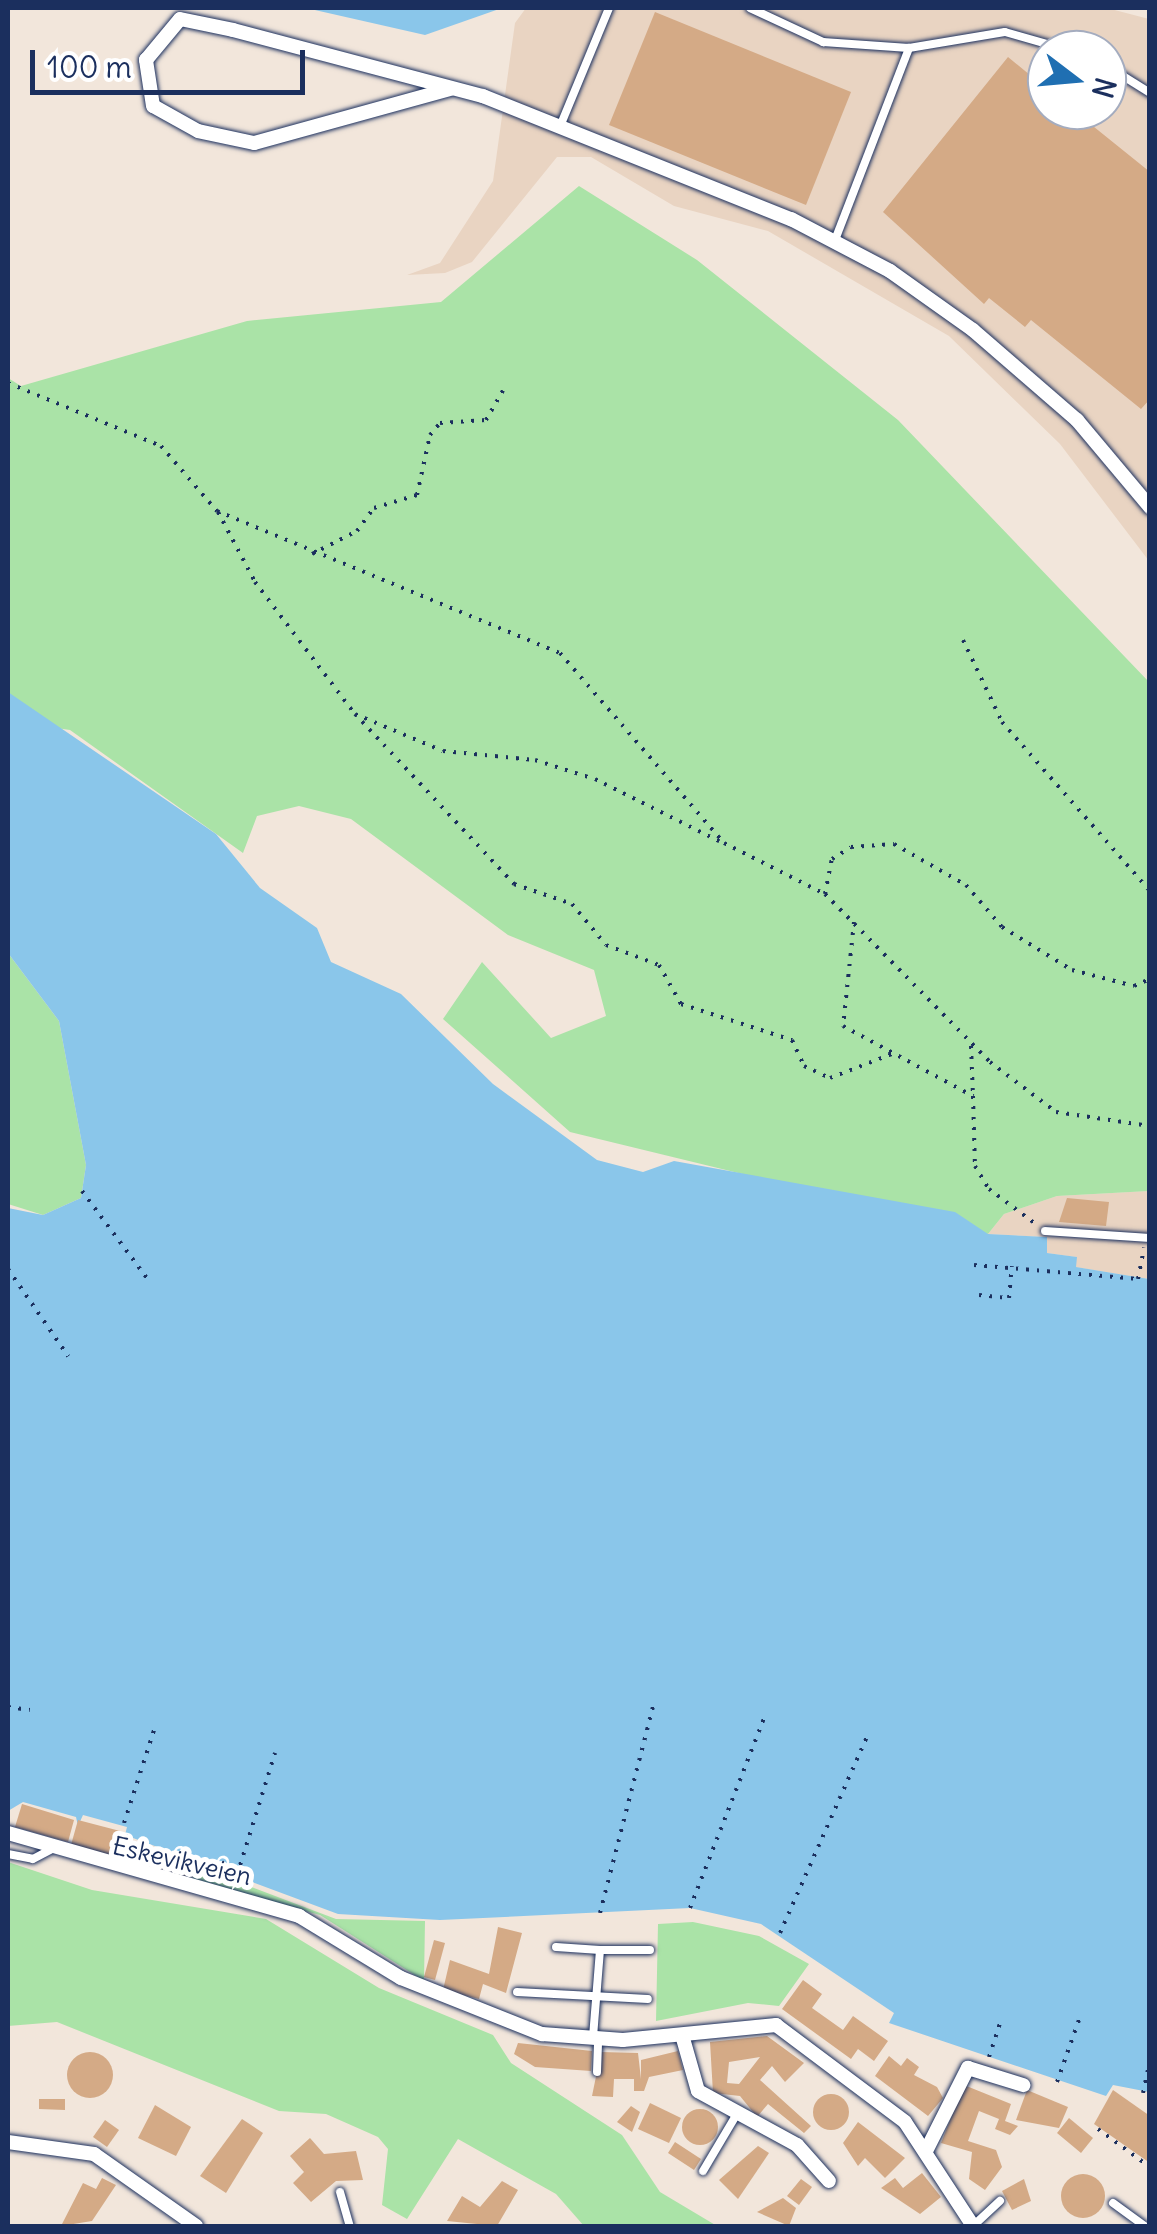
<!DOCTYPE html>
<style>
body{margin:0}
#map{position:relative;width:1157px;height:2234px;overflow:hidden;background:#f2e6db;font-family:Delius,sans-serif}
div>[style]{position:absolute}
.built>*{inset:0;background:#e9d4c2}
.green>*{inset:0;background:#aae3a7}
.water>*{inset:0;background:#8ac6ea}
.building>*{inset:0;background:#d4aa86}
.round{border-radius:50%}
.path>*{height:4px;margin-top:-2px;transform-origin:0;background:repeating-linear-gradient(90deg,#1b2f5e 0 2.5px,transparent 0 10.5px)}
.roads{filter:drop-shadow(0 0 2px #1b2f5e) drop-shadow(0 0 2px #1b2f5e)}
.lane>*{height:8px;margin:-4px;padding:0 4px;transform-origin:4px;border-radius:4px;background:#fff}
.street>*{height:14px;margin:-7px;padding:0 7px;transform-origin:7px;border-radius:7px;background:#fff}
span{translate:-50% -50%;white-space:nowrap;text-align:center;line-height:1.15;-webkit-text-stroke:10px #fff;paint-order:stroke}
.street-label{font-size:25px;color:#1b2f5e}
.frame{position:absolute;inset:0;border:10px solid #1b2f5e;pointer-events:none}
.north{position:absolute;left:1027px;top:30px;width:100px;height:100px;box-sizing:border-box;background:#fff;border:2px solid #a4acbf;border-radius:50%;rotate:106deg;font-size:28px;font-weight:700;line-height:40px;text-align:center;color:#1b2f5e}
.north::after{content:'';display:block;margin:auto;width:35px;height:45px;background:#1f6fb2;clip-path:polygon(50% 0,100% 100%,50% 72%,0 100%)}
.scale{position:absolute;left:30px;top:50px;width:275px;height:45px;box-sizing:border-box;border:5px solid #1b2f5e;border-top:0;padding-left:12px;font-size:30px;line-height:35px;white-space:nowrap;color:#1b2f5e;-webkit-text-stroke:8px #fff;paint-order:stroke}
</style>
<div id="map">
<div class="built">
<div style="clip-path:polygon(evenodd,526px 8px,1107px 8px,1149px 19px,1149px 561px,1060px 444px,949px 336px,768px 231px,674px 206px,591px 157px,557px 157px,472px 262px,445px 273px,407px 275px,440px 263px,493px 181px,515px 23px,526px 8px,1047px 50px,1107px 50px,1107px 110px,1047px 110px,1047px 50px)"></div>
<div style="clip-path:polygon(1149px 1191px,1149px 1279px,1075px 1267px,1076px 1257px,1047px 1253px,1047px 1237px,988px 1234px,1004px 1214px,1057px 1196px)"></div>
</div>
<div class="green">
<div style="clip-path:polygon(579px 186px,697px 260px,898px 420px,1149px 682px,1149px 1191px,1057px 1196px,1004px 1214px,988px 1234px,570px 1132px,443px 1019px,482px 962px,551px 1038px,606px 1016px,594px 970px,508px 935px,351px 819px,299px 806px,257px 816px,243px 853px,70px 730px,8px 721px,8px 378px,21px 386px,247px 321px,441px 302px)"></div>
<div style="clip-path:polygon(8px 953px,59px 1021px,86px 1165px,81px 1198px,43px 1215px,8px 1204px)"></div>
<div style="clip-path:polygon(8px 1862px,92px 1890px,266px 1919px,379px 1988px,493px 2035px,511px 2063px,622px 2135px,660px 2192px,717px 2226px,584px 2226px,556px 2194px,458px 2139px,407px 2219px,382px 2205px,388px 2149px,378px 2137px,326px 2114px,279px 2111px,57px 2022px,8px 2026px)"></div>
<div style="clip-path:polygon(196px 1866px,336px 1919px,425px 1921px,424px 1981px,320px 1915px,192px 1880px)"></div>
<div style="clip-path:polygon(693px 1922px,759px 1936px,809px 1964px,779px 2006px,748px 2003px,656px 2021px,658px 1924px)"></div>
</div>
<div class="water">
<div style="clip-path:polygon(306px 8px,502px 8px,425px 35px)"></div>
<div style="clip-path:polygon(8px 692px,216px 834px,260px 888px,317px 928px,331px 962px,401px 994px,493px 1084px,597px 1160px,643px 1172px,674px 1161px,955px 1212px,988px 1234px,1047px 1237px,1047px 1253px,1077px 1257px,1076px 1267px,1149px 1279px,1149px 2092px,1113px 2085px,1106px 2096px,889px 2023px,894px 2013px,761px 1924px,690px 1908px,440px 1920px,338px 1914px,125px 1835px,127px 1827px,83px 1815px,78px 1826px,76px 1817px,23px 1802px,8px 1811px,8px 1208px,43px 1215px,81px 1198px,86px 1165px,59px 1021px,8px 953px)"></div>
</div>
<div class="building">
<div style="clip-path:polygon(655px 12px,851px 92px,806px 205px,609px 125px)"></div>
<div style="clip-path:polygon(1008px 57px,1047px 89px,1047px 110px,1073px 110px,1150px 172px,1150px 399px,1141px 409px,1031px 320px,1025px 327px,989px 298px,984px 304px,883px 212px)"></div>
<div style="clip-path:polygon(1067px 1198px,1109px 1202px,1106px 1226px,1059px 1222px)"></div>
<div style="clip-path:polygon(22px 1804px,74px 1820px,68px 1842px,15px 1827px)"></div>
<div style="clip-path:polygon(78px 1820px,120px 1831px,113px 1857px,71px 1845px)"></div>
<div style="clip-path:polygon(160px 1854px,190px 1863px,185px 1879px,155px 1870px)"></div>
<div style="clip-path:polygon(498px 1927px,522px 1933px,506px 1993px,483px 1984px,479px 1999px,443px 1990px,450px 1960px,489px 1974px)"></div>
<div style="clip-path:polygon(434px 1940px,445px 1943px,435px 1980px,424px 1977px)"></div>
<div style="clip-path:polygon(803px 1980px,822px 1994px,812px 2008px,843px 2030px,853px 2016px,888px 2041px,874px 2061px,858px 2049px,851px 2059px,782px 2009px)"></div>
<div style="clip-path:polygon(evenodd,767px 2036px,804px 2063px,785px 2082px,772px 2066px,760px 2080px,811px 2126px,804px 2133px,768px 2104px,757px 2117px,740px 2096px,713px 2093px,710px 2042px,767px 2036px,760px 2057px,739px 2084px,727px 2083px,729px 2062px,760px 2057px)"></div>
<div style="clip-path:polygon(518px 2043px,592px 2051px,591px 2071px,535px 2067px,514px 2054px)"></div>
<div style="clip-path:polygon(678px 2051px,683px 2070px,649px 2077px,644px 2091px,634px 2091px,634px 2079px,614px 2079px,613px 2097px,592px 2096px,601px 2052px,638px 2053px,641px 2079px,641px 2060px)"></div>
<div class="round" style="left:67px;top:2052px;width:46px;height:46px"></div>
<div style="clip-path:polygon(889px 2056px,901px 2066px,907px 2058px,919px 2067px,914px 2075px,937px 2087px,943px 2098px,928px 2116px,875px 2076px)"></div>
<div style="clip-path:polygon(964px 2085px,1011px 2104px,1005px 2121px,1018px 2126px,1010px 2135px,995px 2129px,999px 2119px,979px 2111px,968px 2141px,996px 2150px,1002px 2167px,985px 2190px,969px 2179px,972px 2152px,941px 2143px)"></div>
<div style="clip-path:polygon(1027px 2090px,1068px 2107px,1059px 2128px,1016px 2120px)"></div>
<div style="clip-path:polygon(1113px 2090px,1150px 2116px,1150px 2163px,1094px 2124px)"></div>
<div class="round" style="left:813px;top:2094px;width:36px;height:36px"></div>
<div style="clip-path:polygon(39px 2099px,65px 2099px,65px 2110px,39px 2109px)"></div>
<div style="clip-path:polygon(650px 2103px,681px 2118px,669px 2143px,638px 2129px)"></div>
<div style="clip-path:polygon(155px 2105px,191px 2127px,176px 2156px,138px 2138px)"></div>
<div style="clip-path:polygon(631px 2106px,640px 2112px,632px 2132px,617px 2122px)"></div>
<div class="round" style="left:682px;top:2109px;width:36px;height:36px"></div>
<div style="clip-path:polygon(1069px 2118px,1093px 2138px,1081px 2153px,1057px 2133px)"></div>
<div style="clip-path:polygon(242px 2119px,263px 2133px,226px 2193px,200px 2176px)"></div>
<div style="clip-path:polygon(105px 2120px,119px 2130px,107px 2147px,93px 2137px)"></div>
<div style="clip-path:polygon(858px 2122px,905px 2158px,885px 2178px,865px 2158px,858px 2166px,843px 2143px)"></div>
<div style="clip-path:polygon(310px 2138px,324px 2154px,356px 2151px,363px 2180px,336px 2181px,311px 2202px,293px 2183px,304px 2172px,290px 2156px)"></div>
<div style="clip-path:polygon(675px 2142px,701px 2159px,694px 2170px,668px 2153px)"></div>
<div style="clip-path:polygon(758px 2146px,769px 2153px,738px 2199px,719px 2180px)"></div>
<div style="clip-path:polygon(922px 2173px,941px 2197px,920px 2214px,881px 2188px,895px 2178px,903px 2188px)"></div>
<div class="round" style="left:1061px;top:2174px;width:44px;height:44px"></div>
<div style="clip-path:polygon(102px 2178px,116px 2185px,92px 2221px,61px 2226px,83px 2183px,96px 2189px)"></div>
<div style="clip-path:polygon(801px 2179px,812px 2187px,799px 2205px,787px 2196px)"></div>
<div style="clip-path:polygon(1024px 2179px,1031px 2201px,1012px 2210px,1002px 2191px)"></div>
<div style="clip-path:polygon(502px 2181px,518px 2190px,497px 2226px,447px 2221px,462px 2196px,480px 2207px)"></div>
<div style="clip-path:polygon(783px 2198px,796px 2208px,789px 2226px,757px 2212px)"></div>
</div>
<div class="path">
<div style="left:8px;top:383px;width:165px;rotate:22.4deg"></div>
<div style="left:161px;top:446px;width:86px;rotate:49.3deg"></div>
<div style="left:217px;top:511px;width:371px;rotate:22.5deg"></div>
<div style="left:560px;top:653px;width:251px;rotate:49.2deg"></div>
<div style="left:724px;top:843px;width:113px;rotate:26.8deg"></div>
<div style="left:825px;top:894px;width:235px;rotate:45.5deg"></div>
<div style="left:990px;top:1062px;width:83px;rotate:37.1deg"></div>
<div style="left:1056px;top:1112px;width:95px;rotate:8.5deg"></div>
<div style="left:218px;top:512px;width:79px;rotate:62.1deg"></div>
<div style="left:255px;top:582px;width:166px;rotate:52.9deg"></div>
<div style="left:355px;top:714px;width:95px;rotate:22.8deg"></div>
<div style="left:443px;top:751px;width:92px;rotate:5.6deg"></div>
<div style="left:535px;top:760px;width:63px;rotate:17.6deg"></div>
<div style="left:595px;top:779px;width:139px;rotate:26.6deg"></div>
<div style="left:312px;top:554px;width:51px;rotate:-27.1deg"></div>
<div style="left:357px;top:531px;width:29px;rotate:-54deg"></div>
<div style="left:374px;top:508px;width:45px;rotate:-16.8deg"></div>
<div style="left:417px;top:495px;width:61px;rotate:-77.8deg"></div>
<div style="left:430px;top:435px;width:16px;rotate:-50deg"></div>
<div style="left:440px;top:423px;width:46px;rotate:-3.7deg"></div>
<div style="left:486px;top:420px;width:34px;rotate:-60deg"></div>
<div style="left:963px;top:640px;width:91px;rotate:64.6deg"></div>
<div style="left:1002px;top:722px;width:225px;rotate:48.8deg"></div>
<div style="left:355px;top:714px;width:233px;rotate:46.9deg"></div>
<div style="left:514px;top:884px;width:61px;rotate:19deg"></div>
<div style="left:572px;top:904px;width:53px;rotate:50.3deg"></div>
<div style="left:606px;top:945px;width:57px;rotate:20.7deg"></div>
<div style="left:659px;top:965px;width:45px;rotate:60.6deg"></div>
<div style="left:681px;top:1004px;width:117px;rotate:18deg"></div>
<div style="left:792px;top:1040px;width:29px;rotate:65deg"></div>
<div style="left:804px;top:1066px;width:29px;rotate:25deg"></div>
<div style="left:830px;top:1078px;width:66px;rotate:-21.2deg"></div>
<div style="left:825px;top:894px;width:36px;rotate:-79deg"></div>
<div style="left:832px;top:859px;width:22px;rotate:-32deg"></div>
<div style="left:851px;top:847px;width:43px;rotate:-4deg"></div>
<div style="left:894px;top:844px;width:83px;rotate:29.7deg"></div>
<div style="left:966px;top:885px;width:55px;rotate:49.4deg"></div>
<div style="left:1002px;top:927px;width:82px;rotate:31.6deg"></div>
<div style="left:1072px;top:970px;width:64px;rotate:14.5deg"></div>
<div style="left:1134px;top:986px;width:17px;rotate:-24deg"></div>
<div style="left:854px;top:922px;width:105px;rotate:96deg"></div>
<div style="left:843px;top:1026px;width:148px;rotate:28.3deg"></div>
<div style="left:973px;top:1096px;width:70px;rotate:88.4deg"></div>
<div style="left:975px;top:1166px;width:27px;rotate:59deg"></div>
<div style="left:989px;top:1189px;width:60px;rotate:36.9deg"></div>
<div style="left:971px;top:1046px;width:50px;rotate:87.7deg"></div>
<div style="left:82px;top:1191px;width:112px;rotate:53.3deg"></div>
<div style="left:974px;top:1265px;width:165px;rotate:4.9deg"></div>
<div style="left:1138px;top:1279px;width:32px;rotate:-79deg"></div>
<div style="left:8px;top:1269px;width:106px;rotate:55.4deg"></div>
<div style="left:979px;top:1295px;width:30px;rotate:6deg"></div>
<div style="left:1009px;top:1298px;width:32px;rotate:-85deg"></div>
<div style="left:8px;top:1707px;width:22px;rotate:8deg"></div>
<div style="left:124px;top:1823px;width:101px;rotate:-72.1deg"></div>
<div style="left:237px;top:1875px;width:128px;rotate:-72.7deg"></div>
<div style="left:690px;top:1908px;width:209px;rotate:-68.7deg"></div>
<div style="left:600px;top:1913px;width:213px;rotate:-75.6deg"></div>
<div style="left:780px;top:1933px;width:218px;rotate:-66.1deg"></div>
<div style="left:989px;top:2057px;width:40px;rotate:-72deg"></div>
<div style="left:1057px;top:2082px;width:69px;rotate:-70.5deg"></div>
<div style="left:1143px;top:2093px;width:33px;rotate:-78deg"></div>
<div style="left:1098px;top:2129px;width:64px;rotate:36.2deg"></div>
</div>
<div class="roads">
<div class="lane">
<div style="left:750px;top:8px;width:81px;rotate:25deg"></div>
<div style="left:823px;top:42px;width:86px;rotate:4deg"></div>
<div style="left:909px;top:48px;width:97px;rotate:-9.5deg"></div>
<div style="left:1005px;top:32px;width:66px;rotate:15.9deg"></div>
<div style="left:1107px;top:66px;width:51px;rotate:32.1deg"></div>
<div style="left:561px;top:124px;width:126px;rotate:-67.5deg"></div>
<div style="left:835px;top:240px;width:206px;rotate:-68.9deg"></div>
<div style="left:1045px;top:1231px;width:105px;rotate:3.8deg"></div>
<div style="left:8px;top:1854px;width:25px;rotate:11deg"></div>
<div style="left:33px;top:1859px;width:21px;rotate:-28deg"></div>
<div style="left:556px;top:1947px;width:44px;rotate:3.9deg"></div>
<div style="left:517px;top:1992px;width:131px;rotate:3.1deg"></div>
<div style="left:593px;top:2037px;width:87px;rotate:-85.4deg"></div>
<div style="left:600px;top:1950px;width:50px"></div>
<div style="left:597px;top:2072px;width:35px;rotate:-88deg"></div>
<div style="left:703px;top:2171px;width:69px;rotate:-59.3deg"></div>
<div style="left:340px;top:2192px;width:35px;rotate:74deg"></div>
<div style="left:1113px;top:2203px;width:39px;rotate:36deg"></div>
<div style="left:973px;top:2226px;width:37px;rotate:-43deg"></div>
</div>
<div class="street">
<div style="left:450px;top:89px;width:203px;rotate:164.6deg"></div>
<div style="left:254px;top:143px;width:57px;rotate:-167.9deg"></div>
<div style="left:198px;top:131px;width:51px;rotate:-150.9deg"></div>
<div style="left:153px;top:106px;width:47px;rotate:-98.7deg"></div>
<div style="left:146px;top:60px;width:53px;rotate:-50.3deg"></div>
<div style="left:180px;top:19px;width:54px;rotate:11.7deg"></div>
<div style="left:233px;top:30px;width:259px;rotate:14.8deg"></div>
<div style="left:483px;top:96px;width:332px;rotate:21.8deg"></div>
<div style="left:791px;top:219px;width:112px;rotate:27.7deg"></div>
<div style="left:890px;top:271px;width:102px;rotate:35.4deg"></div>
<div style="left:973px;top:330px;width:138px;rotate:40.9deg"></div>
<div style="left:1077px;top:420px;width:114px;rotate:50deg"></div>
<div style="left:8px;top:1833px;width:303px;rotate:15.9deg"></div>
<div style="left:299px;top:1916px;width:119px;rotate:31.3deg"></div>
<div style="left:401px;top:1978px;width:152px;rotate:21.7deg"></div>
<div style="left:542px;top:2034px;width:81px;rotate:4.2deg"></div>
<div style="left:623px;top:2040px;width:154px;rotate:-5.6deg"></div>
<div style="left:776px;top:2025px;width:161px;rotate:36.9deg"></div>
<div style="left:905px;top:2122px;width:124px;rotate:56.8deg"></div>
<div style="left:682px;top:2035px;width:58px;rotate:74.1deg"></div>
<div style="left:698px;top:2091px;width:113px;rotate:28.6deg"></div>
<div style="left:797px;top:2145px;width:48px;rotate:48.4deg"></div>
<div style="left:8px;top:2142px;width:87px;rotate:7.9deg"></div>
<div style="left:94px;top:2154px;width:125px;rotate:35.2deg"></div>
<div style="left:927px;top:2149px;width:91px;rotate:-63.2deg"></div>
<div style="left:968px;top:2068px;width:58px;rotate:17.2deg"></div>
</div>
</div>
<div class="street-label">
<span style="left:182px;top:1861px;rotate:13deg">Eskevikveien</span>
</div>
<div class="frame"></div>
<div class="north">N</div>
<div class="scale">100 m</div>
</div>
